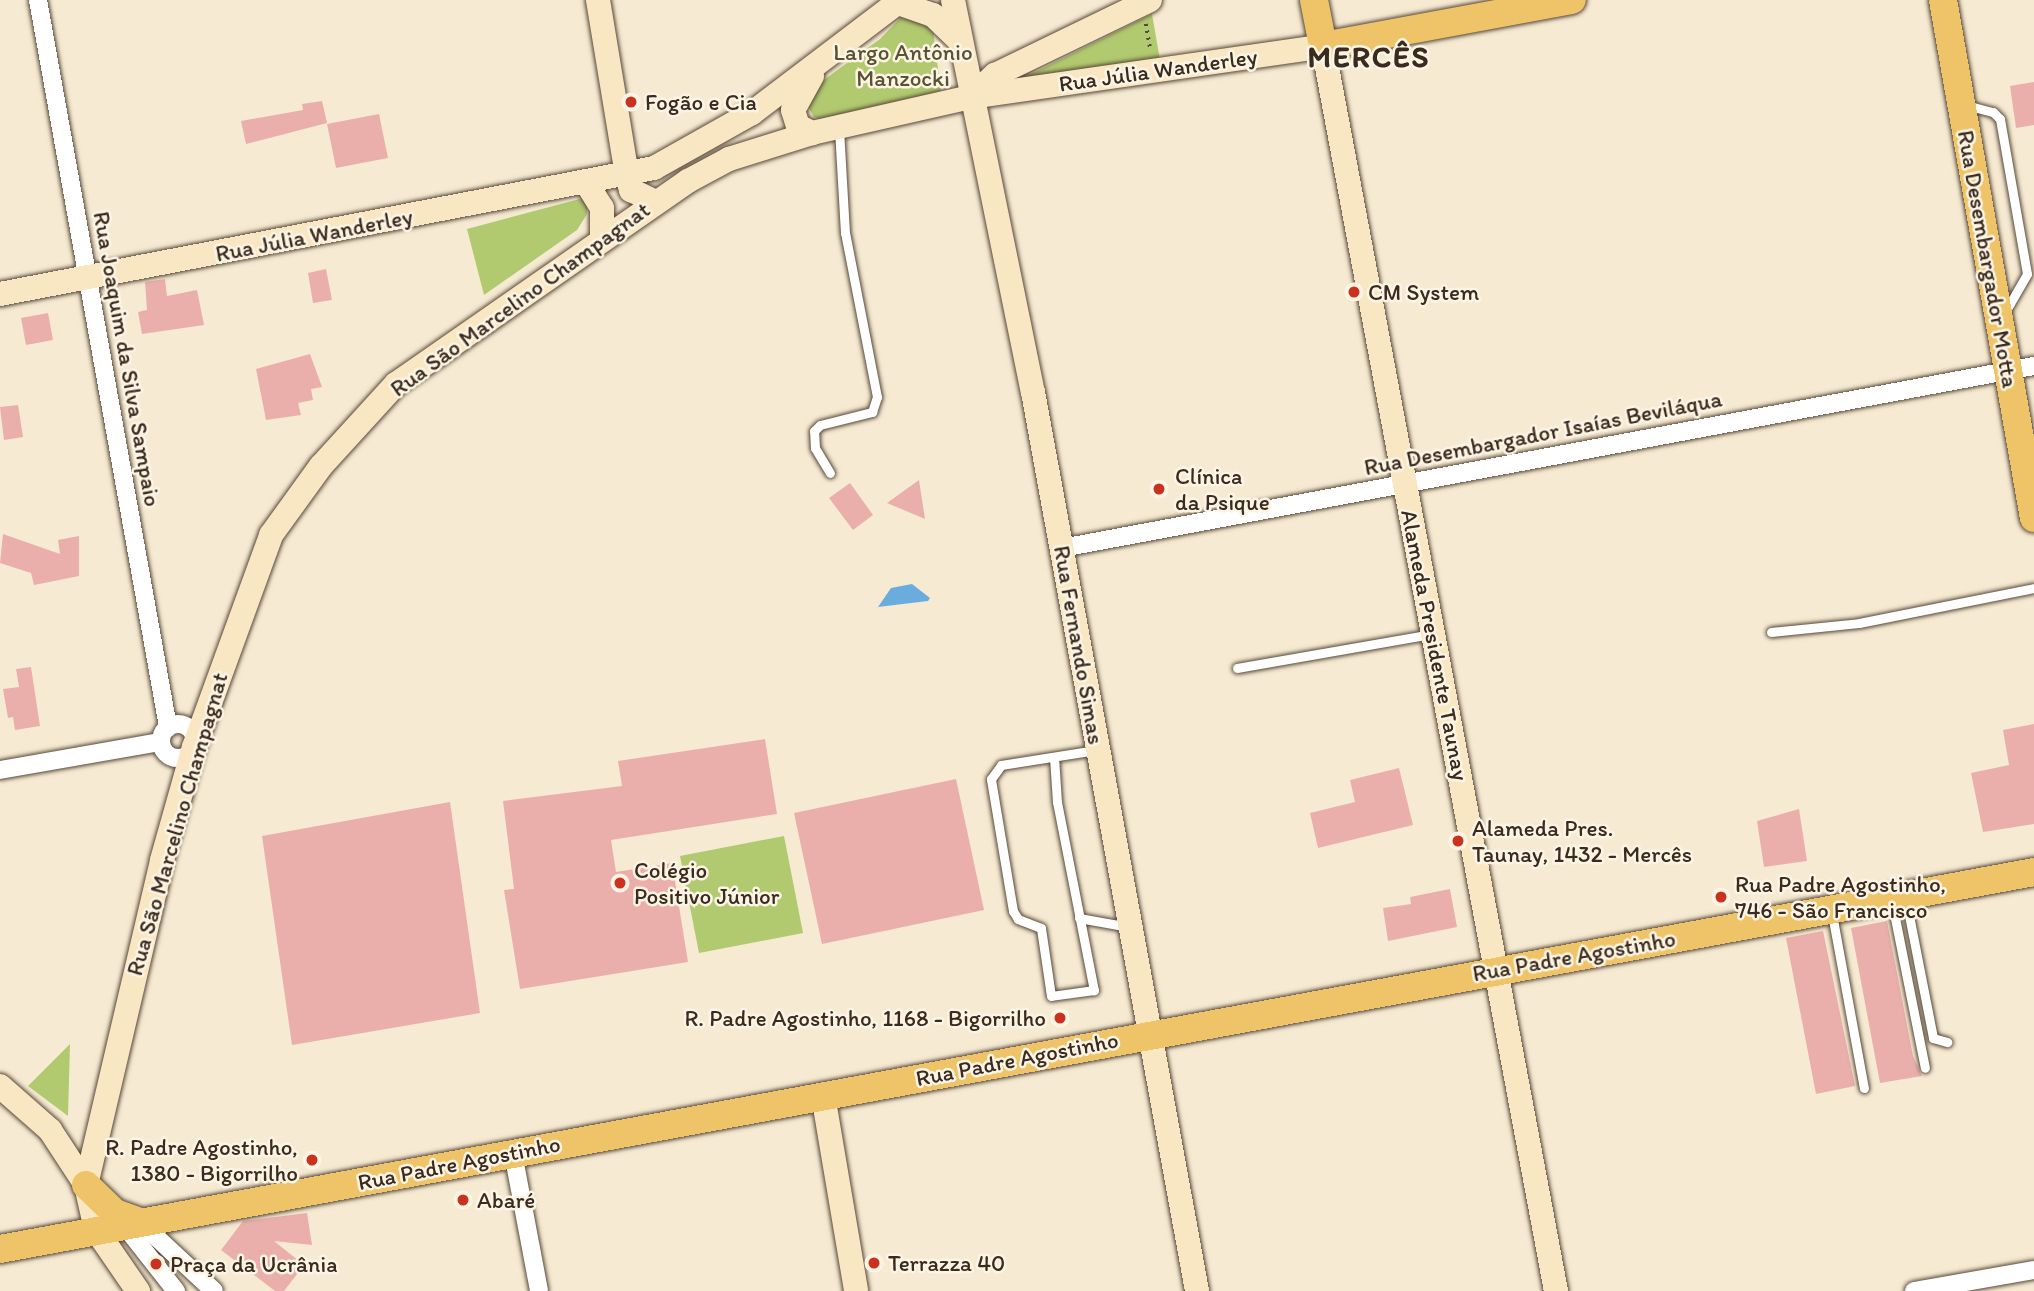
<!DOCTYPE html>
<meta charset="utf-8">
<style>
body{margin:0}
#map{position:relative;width:2034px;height:1291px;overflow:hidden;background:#f6ead2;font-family:Itim,sans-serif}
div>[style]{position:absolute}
.green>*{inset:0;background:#b1ca6f}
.water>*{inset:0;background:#6bacdf}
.building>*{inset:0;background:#ebafab}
.path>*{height:3.5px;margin-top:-1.75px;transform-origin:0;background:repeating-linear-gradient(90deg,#574739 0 2px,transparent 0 7px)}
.roads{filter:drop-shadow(0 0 2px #574739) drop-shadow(0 0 2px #574739)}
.lane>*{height:9px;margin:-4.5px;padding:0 4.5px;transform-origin:4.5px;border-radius:4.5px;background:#fff}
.street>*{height:18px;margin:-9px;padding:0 9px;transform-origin:9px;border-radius:9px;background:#fff}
.street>.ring{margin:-9px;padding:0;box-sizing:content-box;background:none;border:18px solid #fff;border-radius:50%}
.secondary>*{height:24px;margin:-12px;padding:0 12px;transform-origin:12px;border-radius:12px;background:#f9e7c3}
.primary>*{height:28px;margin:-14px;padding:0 14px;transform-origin:14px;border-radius:14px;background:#efc469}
.dots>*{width:19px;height:19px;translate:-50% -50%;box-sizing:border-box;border:4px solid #fcf5e5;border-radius:50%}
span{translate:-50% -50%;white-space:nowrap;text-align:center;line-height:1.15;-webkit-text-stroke:5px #fcf5e5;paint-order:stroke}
.park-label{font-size:23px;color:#585232}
.street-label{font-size:23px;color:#3b2a1e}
.poi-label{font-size:23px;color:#3b2a1e}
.left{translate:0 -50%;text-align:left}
.right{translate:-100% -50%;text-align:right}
.district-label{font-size:30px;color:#3b2a1e;font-weight:700;letter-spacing:2px}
</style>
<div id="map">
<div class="green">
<div style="clip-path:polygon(918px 0,929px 0,941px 91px,822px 121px,814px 117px,807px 105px,821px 82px,880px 39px)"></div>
<div style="clip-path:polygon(1152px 14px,1160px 60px,997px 91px)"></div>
<div style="clip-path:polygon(587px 197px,587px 214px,577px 230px,484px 295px,467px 229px)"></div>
<div style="clip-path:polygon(784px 836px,803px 933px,699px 953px,680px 856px)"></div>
<div style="clip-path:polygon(70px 1044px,68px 1116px,28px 1086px)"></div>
</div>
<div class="water">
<div style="clip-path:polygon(912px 584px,930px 598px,928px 601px,878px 607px,891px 588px)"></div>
</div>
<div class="building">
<div style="clip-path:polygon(2034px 82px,2034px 125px,2016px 128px,2010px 86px)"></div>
<div style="clip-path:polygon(322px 101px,327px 123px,246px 144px,241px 121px,303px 110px,302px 104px)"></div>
<div style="clip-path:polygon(379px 114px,388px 158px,336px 168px,327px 124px)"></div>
<div style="clip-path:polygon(326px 269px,332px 300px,313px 303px,308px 273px)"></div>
<div style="clip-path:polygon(165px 279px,167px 296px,197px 290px,204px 325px,142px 334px,138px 312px,147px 310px,145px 282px)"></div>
<div style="clip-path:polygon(48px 313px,53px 340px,26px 345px,21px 318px)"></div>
<div style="clip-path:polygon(310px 354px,322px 387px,311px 389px,313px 400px,298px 403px,301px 415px,266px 420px,256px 369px)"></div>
<div style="clip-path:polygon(18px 405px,23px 437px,4px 440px,0 407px)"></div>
<div style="clip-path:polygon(919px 480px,925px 519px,887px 503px)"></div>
<div style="clip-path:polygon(850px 483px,873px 515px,853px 530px,829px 498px)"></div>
<div style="clip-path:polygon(3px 534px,60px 554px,58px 540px,79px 536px,79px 576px,34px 585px,31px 573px,0 563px)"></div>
<div style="clip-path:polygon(31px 667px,40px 726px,15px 730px,13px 717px,8px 718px,3px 689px,19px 687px,16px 669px)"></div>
<div style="clip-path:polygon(2034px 724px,2034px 824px,1983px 832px,1971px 773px,2009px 765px,2003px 730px)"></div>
<div style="clip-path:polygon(765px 739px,777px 814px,611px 840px,616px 872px,672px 863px,688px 962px,520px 989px,504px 890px,514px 889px,503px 801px,622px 786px,618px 761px)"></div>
<div style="clip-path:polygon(1399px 768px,1413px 825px,1318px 848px,1310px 813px,1355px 802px,1350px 780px)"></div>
<div style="clip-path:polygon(956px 779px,984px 910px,822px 944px,794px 813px)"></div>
<div style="clip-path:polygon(450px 802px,480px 1013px,292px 1045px,262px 836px)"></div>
<div style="clip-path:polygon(1799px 809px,1807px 861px,1764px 867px,1757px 821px)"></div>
<div style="clip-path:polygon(1450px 889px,1457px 927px,1388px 941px,1383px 908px,1411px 904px,1410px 897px)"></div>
<div style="clip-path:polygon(1887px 921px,1913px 1056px,1922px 1076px,1880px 1083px,1851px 928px)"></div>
<div style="clip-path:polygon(1823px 931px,1855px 1086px,1816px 1094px,1786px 938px)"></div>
<div style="clip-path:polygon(307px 1213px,312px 1245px,274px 1241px,304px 1265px,284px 1291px,275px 1291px,221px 1250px,243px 1221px)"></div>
</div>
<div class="path">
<div style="left:1146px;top:24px;width:27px;rotate:80deg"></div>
</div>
<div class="roads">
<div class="lane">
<div style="left:1966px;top:105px;width:28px;rotate:15deg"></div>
<div style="left:1993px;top:112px;width:10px;rotate:45deg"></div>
<div style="left:2000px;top:119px;width:157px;rotate:80.1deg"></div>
<div style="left:2027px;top:274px;width:46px;rotate:119.9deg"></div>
<div style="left:830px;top:473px;width:29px;rotate:-121deg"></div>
<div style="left:815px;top:448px;width:17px;rotate:-93deg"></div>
<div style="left:814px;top:431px;width:8px;rotate:-45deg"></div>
<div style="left:820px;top:425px;width:54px;rotate:-14deg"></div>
<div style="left:872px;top:412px;width:16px;rotate:-72deg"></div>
<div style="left:877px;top:397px;width:167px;rotate:-101deg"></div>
<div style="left:845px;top:233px;width:103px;rotate:-93.3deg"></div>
<div style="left:1771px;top:632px;width:88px;rotate:-5.8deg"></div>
<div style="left:1859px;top:623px;width:178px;rotate:-11.3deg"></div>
<div style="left:1237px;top:668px;width:198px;rotate:-9.9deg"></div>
<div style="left:1054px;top:757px;width:45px;rotate:86.2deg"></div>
<div style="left:1057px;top:802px;width:192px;rotate:78.9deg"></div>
<div style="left:1094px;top:990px;width:43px;rotate:172.1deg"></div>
<div style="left:1051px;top:996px;width:69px;rotate:-98.4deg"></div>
<div style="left:1041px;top:928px;width:25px;rotate:-159deg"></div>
<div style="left:1018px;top:919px;width:9px;rotate:-122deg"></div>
<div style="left:1013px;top:911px;width:134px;rotate:-99.5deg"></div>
<div style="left:991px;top:779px;width:17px;rotate:-54deg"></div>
<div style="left:1001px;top:765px;width:96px;rotate:-9deg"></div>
<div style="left:1906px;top:900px;width:141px;rotate:78.9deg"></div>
<div style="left:1933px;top:1038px;width:15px;rotate:16deg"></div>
<div style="left:1892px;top:903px;width:168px;rotate:78.7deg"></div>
<div style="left:1832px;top:914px;width:177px;rotate:79.6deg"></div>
<div style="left:1079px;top:918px;width:51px;rotate:10.2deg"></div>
</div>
<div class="street">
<div style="left:38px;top:0;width:739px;rotate:79.86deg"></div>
<div style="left:1062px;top:548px;width:989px;rotate:-10.61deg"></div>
<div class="ring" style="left:161px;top:724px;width:16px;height:16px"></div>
<div style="left:0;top:770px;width:163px;rotate:-9.9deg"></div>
<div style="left:513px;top:1153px;width:140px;rotate:79.3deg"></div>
<div style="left:140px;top:1222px;width:101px;rotate:43deg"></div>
<div style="left:124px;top:1225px;width:84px;rotate:51.8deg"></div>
<div style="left:1914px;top:1291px;width:122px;rotate:-9.9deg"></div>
</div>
<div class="secondary">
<div style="left:598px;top:0;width:178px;rotate:80.6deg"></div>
<div style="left:627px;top:176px;width:15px;rotate:74deg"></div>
<div style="left:631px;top:190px;width:28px;rotate:26deg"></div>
<div style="left:953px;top:0;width:400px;rotate:78.5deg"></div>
<div style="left:1033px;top:392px;width:914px;rotate:79.66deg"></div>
<div style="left:898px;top:3px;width:37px;rotate:19deg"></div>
<div style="left:933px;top:15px;width:39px;rotate:44deg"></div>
<div style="left:812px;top:76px;width:39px;rotate:119deg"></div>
<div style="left:793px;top:110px;width:17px;rotate:73deg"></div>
<div style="left:798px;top:126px;width:16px;rotate:27deg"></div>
<div style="left:971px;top:97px;width:33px;rotate:-43deg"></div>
<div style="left:995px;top:75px;width:172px;rotate:-25.8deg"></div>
<div style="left:587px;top:184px;width:28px;rotate:58deg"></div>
<div style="left:602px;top:208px;width:31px;rotate:90deg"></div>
<div style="left:0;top:294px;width:666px;rotate:-10.91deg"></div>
<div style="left:654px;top:168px;width:112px;rotate:-29.3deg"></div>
<div style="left:752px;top:113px;width:187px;rotate:-37.2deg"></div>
<div style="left:0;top:1086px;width:67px;rotate:41.3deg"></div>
<div style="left:50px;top:1130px;width:66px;rotate:56.8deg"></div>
<div style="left:823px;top:1095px;width:199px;rotate:80.4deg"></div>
<div style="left:138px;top:1291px;width:74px;rotate:-124.5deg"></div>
<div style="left:96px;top:1230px;width:46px;rotate:-102.5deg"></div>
<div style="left:86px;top:1185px;width:334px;rotate:-76.8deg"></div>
<div style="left:162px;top:860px;width:117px;rotate:-74.2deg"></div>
<div style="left:194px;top:747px;width:226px;rotate:-70deg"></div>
<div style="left:271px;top:535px;width:85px;rotate:-54.1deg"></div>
<div style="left:321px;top:466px;width:111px;rotate:-47.6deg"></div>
<div style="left:396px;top:384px;width:356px;rotate:-34.8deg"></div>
<div style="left:688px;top:181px;width:47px;rotate:-28.2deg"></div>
<div style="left:729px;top:159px;width:87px;rotate:-17.4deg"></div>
<div style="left:812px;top:133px;width:163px;rotate:-12.8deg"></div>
<div style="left:971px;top:97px;width:356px;rotate:-8.2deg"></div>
<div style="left:1323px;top:46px;width:1267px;rotate:79.4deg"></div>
</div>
<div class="primary">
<div style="left:1314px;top:0;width:47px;rotate:78.9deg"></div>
<div style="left:1323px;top:46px;width:253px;rotate:-10.5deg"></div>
<div style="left:1943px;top:0;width:526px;rotate:80.04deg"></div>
<div style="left:86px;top:1185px;width:40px;rotate:44deg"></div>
<div style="left:115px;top:1213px;width:27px;rotate:20deg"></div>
<div style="left:0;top:1249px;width:2069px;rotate:-10.5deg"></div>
</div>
</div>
<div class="dots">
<div style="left:631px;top:102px;background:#c8321e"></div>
<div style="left:1354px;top:292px;background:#c8321e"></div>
<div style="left:1159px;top:489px;background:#c8321e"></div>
<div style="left:1458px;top:841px;background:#c8321e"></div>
<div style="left:620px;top:883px;background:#c8321e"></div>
<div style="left:1721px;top:897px;background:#c8321e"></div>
<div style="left:1060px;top:1018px;background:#c8321e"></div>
<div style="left:312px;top:1160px;background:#c8321e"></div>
<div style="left:463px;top:1200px;background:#c8321e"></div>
<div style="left:874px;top:1263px;background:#c8321e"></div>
<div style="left:156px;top:1264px;background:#c8321e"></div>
</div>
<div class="park-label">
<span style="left:903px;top:65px">Largo Antônio<br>Manzocki</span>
</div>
<div class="street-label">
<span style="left:1158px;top:70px;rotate:-8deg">Rua Júlia Wanderley</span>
<span style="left:314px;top:235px;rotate:-11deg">Rua Júlia Wanderley</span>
<span style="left:1988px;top:259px;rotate:80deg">Rua Desembargador Motta</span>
<span style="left:520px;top:299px;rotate:-36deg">Rua São Marcelino Champagnat</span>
<span style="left:127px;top:359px;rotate:80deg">Rua Joaquim da Silva Sampaio</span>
<span style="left:1543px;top:433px;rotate:-11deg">Rua Desembargador Isaías Beviláqua</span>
<span style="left:1079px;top:645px;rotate:80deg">Rua Fernando Simas</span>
<span style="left:1435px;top:645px;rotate:79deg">Alameda Presidente Taunay</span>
<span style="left:177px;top:824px;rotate:-74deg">Rua São Marcelino Champagnat</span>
<span style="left:1574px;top:956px;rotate:-10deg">Rua Padre Agostinho</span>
<span style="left:1017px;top:1059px;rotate:-11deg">Rua Padre Agostinho</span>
<span style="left:459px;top:1163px;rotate:-11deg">Rua Padre Agostinho</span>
</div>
<div class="poi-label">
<span class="left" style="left:645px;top:102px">Fogão e Cia</span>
<span class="left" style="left:1368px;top:292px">CM System</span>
<span class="left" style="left:1175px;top:489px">Clínica<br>da Psique</span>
<span class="left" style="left:1472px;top:841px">Alameda Pres.<br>Taunay, 1432 - Mercês</span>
<span class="left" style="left:634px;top:883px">Colégio<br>Positivo Júnior</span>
<span class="left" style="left:1735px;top:897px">Rua Padre Agostinho,<br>746 - São Francisco</span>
<span class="right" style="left:1046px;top:1018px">R. Padre Agostinho, 1168 - Bigorrilho</span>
<span class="right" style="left:298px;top:1160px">R. Padre Agostinho,<br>1380 - Bigorrilho</span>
<span class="left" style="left:477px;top:1200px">Abaré</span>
<span class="left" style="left:888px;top:1263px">Terrazza 40</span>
<span class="left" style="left:170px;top:1264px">Praça da Ucrânia</span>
</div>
<div class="district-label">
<span style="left:1369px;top:57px">MERCÊS</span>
</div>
</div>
